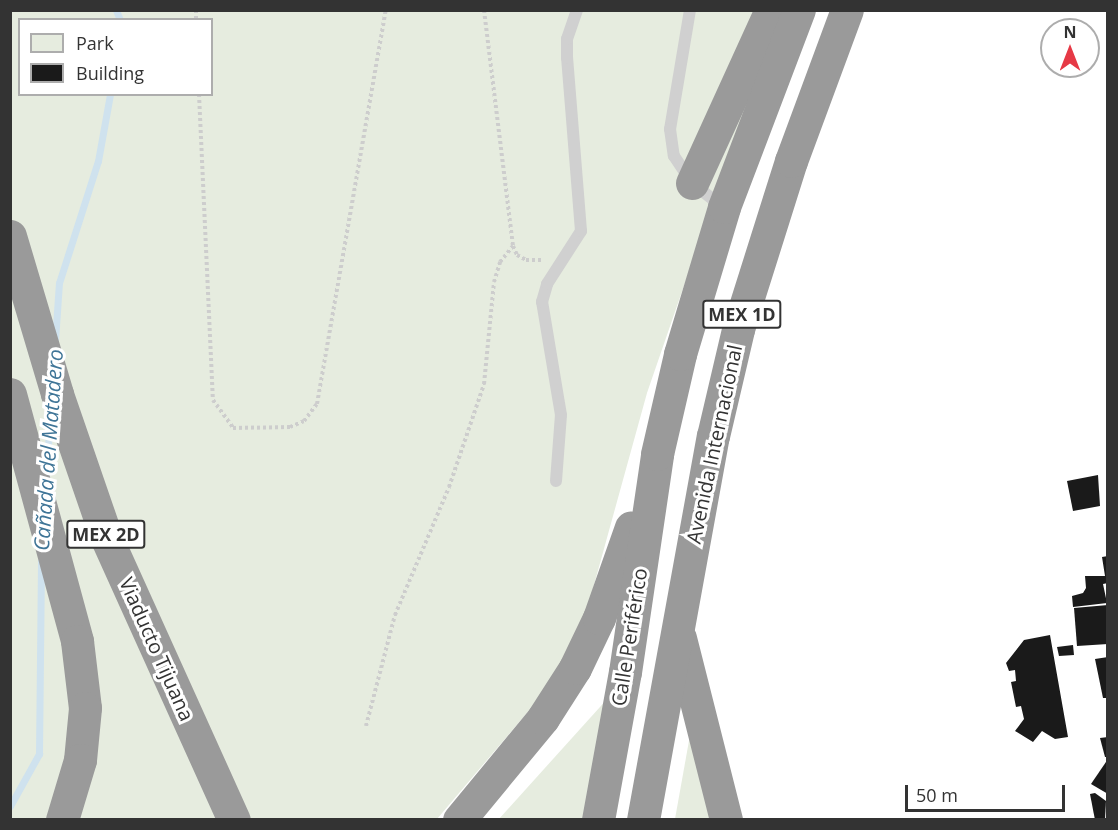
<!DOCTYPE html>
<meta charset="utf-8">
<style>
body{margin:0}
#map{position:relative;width:1118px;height:830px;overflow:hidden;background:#fff;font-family:"Open Sans",sans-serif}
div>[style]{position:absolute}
.green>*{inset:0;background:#e6ecdf}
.stream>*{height:7px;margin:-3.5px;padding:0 3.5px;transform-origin:3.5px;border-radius:3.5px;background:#cfe2ee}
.building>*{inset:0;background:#1a1a1a}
.path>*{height:4px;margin-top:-2px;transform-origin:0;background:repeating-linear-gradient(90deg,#cdcdcd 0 3px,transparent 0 6px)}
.lane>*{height:12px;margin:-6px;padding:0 6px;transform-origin:6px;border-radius:6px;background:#d0d0d0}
.highway>*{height:33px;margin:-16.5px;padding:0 16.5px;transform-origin:16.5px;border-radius:16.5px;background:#9a9a9a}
span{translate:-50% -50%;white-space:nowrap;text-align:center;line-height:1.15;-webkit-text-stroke:6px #fff;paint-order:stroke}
.shield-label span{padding:2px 4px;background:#fff;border:2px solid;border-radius:4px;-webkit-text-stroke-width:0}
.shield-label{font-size:18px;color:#333;font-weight:700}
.street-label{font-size:20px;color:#333}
.water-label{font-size:21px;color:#3f7597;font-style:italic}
.frame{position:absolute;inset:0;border:12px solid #333;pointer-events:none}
.legend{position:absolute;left:18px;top:18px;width:195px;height:78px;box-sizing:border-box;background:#fff;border:2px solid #adadad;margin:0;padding:8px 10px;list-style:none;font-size:18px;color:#333}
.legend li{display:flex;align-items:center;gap:12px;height:30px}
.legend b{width:30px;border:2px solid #adadad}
.north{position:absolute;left:1040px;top:18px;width:60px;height:60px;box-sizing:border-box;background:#fff;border:2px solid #adadad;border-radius:50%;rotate:0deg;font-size:16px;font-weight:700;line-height:24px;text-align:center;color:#333}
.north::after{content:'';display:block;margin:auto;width:21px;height:27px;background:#e63946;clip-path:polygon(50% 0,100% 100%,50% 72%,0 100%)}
.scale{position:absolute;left:905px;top:785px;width:160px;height:27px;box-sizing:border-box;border:3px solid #333;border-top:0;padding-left:8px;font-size:18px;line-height:21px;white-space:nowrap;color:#333;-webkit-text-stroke:4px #fff;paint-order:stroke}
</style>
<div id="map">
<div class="green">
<div style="clip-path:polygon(evenodd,10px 11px,785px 11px,738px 129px,647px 393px,589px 603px,554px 681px,437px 819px,11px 819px,10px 11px,20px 20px,212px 20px,212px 94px,20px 94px,20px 20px)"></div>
<div style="clip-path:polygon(697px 696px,740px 819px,675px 819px)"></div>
<div style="clip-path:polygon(609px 697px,603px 819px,498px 820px)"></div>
</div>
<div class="stream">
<div style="left:116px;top:10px;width:11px;rotate:68deg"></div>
<div style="left:55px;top:341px;width:58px;rotate:-86.1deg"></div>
<div style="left:59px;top:283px;width:128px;rotate:-72.3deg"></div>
<div style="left:98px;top:161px;width:68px;rotate:-79.8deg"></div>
<div style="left:46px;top:476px;width:61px;rotate:-86.2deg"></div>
<div style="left:10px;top:806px;width:60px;rotate:-60.9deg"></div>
<div style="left:39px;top:754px;width:193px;rotate:-89.4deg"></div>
</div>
<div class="building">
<div style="clip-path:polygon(1098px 475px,1100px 506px,1073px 511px,1067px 481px)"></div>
<div style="clip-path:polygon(1108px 556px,1108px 583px,1103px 584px,1107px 603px,1073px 607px,1072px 596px,1083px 593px,1086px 588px,1085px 576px,1105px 576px,1102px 557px)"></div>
<div style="clip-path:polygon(1108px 605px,1108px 644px,1077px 646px,1074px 608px)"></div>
<div style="clip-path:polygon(1050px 635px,1068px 737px,1055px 739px,1042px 731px,1033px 742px,1015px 731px,1024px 719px,1021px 706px,1016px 707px,1011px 682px,1016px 681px,1015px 670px,1009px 671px,1006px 663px,1024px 640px)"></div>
<div style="clip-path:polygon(1073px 645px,1074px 655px,1059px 656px,1057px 647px)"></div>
<div style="clip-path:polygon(1108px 657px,1108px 698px,1103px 698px,1095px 659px)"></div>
<div style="clip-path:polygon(1108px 737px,1108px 757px,1105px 757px,1100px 738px)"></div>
<div style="clip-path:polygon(1108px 759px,1108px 794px,1091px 784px)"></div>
<div style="clip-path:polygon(1095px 793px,1106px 801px,1105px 820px,1095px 820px,1090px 794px)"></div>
</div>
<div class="path">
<div style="left:196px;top:10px;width:10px;rotate:90deg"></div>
<div style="left:484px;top:10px;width:238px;rotate:83deg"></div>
<div style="left:513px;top:246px;width:10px;rotate:66deg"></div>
<div style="left:517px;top:255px;width:10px;rotate:29deg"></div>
<div style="left:526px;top:260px;width:18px"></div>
<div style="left:199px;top:94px;width:306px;rotate:87.4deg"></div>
<div style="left:213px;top:400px;width:34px;rotate:54deg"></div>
<div style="left:233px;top:428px;width:57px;rotate:-1deg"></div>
<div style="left:290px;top:427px;width:15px;rotate:-23deg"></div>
<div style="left:304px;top:421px;width:21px;rotate:-53deg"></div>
<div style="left:317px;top:404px;width:400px;rotate:-80.1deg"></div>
<div style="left:366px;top:726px;width:115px;rotate:-75.4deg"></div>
<div style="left:395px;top:615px;width:139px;rotate:-67.1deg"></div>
<div style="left:449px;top:487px;width:109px;rotate:-71.2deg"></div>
<div style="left:484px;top:384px;width:102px;rotate:-84.4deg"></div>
<div style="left:494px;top:282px;width:21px;rotate:-73deg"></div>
<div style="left:500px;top:262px;width:21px;rotate:-51deg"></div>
</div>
<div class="lane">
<div style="left:690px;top:10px;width:121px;rotate:99.5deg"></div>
<div style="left:670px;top:129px;width:27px;rotate:82deg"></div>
<div style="left:674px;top:156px;width:32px;rotate:56deg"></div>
<div style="left:692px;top:183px;width:39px;rotate:38deg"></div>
<div style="left:556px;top:481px;width:66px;rotate:-85.7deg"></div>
<div style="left:561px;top:415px;width:115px;rotate:-99.5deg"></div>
<div style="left:542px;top:302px;width:19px;rotate:-74deg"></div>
<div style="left:547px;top:284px;width:63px;rotate:-57.3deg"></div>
<div style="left:581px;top:231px;width:174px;rotate:-94.6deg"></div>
<div style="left:567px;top:58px;width:19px;rotate:-90deg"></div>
<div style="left:567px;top:39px;width:31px;rotate:-71deg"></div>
</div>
<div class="highway">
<div style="left:692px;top:183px;width:190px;rotate:-65.5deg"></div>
<div style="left:10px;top:236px;width:165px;rotate:73.4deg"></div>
<div style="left:57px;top:394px;width:153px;rotate:71deg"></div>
<div style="left:107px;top:539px;width:308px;rotate:65.7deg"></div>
<div style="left:10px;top:394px;width:256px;rotate:74.8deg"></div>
<div style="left:77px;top:641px;width:67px;rotate:83.2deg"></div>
<div style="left:85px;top:708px;width:52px;rotate:95.5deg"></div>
<div style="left:80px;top:760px;width:63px;rotate:106.7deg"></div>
<div style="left:680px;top:638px;width:188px;rotate:75.8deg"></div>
<div style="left:459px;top:820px;width:132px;rotate:-50.5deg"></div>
<div style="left:543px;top:718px;width:59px;rotate:-57.4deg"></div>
<div style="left:575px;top:668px;width:55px;rotate:-64.4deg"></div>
<div style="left:599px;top:618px;width:96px;rotate:-70.6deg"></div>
<div style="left:598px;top:820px;width:150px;rotate:-79.7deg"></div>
<div style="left:625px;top:672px;width:220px;rotate:-81.6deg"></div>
<div style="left:657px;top:454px;width:103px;rotate:-77deg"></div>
<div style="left:680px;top:354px;width:153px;rotate:-73.3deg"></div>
<div style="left:724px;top:207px;width:211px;rotate:-69.2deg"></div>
<div style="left:643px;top:820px;width:390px;rotate:-79.7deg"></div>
<div style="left:713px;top:436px;width:110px;rotate:-76.8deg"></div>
<div style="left:738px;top:329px;width:176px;rotate:-72.5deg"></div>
<div style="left:791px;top:161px;width:161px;rotate:-69.7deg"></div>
</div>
<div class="shield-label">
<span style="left:742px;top:314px">MEX 1D</span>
<span style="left:106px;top:534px">MEX 2D</span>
</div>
<div class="street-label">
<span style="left:714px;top:444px;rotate:-78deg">Avenida Internacional</span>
<span style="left:629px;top:637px;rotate:-81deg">Calle Periférico</span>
<span style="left:157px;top:649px;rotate:66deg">Viaducto Tijuana</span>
</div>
<div class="water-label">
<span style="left:48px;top:450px;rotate:-86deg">Cañada del Matadero</span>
</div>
<div class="frame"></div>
<ul class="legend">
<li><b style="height:16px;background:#e6ecdf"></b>Park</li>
<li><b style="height:16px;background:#1a1a1a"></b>Building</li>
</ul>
<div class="north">N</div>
<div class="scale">50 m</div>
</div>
